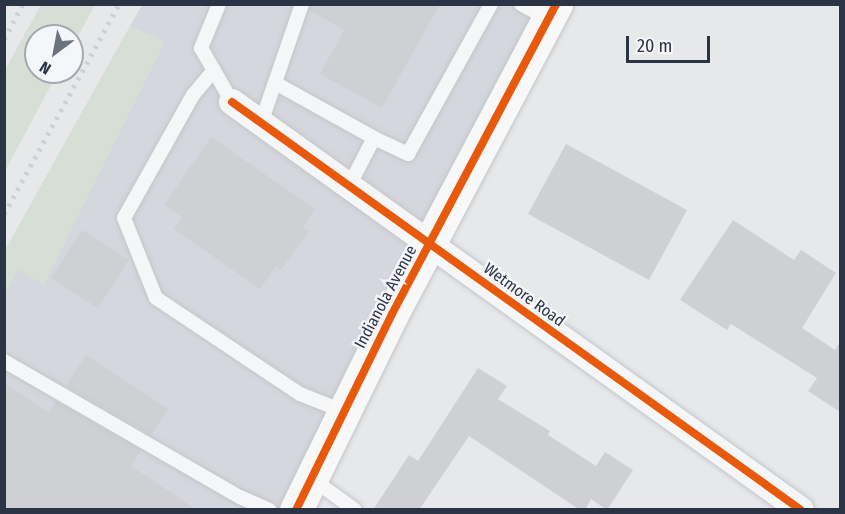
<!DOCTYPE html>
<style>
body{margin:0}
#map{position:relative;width:845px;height:514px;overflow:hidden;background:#e6e8ea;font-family:"Fira Sans Condensed",sans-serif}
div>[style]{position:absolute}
.built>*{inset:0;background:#d4d7dd}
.green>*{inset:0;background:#d6ded6}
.building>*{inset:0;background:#ced0d3}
.roads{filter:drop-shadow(0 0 2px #c4c6c8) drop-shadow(0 0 2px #c4c6c8)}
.lane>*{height:14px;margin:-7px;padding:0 7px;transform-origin:7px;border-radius:7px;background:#f5f6f7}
.street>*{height:26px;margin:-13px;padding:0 13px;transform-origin:13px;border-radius:13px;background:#f5f6f7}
.primary>*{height:33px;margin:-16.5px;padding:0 16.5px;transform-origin:16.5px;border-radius:16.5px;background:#f8f8f8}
.rail>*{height:4.5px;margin-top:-2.25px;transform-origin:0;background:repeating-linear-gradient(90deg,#cecfd2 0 3px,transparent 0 9px)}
.cycleway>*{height:8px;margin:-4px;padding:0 4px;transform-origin:4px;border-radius:4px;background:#e8590c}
span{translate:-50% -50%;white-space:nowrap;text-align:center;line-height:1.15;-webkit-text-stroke:5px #f4f6f9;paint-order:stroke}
.street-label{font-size:16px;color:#2b3445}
.frame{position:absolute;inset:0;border:6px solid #2b3445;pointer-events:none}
.north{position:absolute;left:24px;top:24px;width:60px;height:60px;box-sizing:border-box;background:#f4f6f9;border:2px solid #a4a8b1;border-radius:50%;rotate:212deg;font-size:16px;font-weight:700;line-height:24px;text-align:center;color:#2b3445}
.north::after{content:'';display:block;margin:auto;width:21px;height:27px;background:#6c737f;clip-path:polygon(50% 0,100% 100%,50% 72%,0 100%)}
.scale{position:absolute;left:626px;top:36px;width:84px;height:27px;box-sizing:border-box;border:3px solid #2b3445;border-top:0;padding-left:8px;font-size:18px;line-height:21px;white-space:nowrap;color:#2b3445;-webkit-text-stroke:4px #f4f6f9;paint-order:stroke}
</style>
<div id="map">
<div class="built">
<div style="clip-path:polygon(142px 5px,559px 5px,306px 509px,5px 510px,5px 293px,18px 268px,44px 284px,164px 42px,130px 26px)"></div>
</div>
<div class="green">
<div style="clip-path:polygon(41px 5px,95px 5px,72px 47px,72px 36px,36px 36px,36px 72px,58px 72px,5px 171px,5px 70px)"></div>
<div style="clip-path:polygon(130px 26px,164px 42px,44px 285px,18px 269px,5px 293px,5px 250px)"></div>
</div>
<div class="building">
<div style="clip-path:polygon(311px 4px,440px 4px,382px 108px,320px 74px,344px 30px,309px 10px)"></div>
<div style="clip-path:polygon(211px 137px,315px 209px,303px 227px,309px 231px,281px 270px,276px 266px,260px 289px,174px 229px,182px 217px,164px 205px)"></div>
<div style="clip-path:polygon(566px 144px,687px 210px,649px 280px,528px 214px)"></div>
<div style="clip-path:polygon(733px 220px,794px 260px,801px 250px,836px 273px,802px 328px,835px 350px,840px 342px,840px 412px,808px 391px,817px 378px,731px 324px,727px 330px,680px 300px)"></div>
<div style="clip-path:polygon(82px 230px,129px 260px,98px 308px,51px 278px)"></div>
<div style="clip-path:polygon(86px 355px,168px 409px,151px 435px,66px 386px)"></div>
<div style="clip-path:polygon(478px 368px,507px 386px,498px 399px,550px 431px,548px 435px,596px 466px,605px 452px,633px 470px,607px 510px,591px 499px,585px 510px,580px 510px,469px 436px,419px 510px,373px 510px,409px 455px,418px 461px)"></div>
<div style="clip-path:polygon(4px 383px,48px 412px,56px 401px,141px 450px,131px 466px,197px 510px,4px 510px)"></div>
</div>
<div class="roads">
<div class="lane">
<div style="left:219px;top:4px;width:48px;rotate:112.2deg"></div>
<div style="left:201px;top:48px;width:62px;rotate:60.1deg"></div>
<div style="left:521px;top:4px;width:31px;rotate:29deg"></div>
<div style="left:214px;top:70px;width:33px;rotate:130deg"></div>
<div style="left:193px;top:95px;width:141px;rotate:119.3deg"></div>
<div style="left:124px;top:218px;width:86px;rotate:68.2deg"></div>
<div style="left:156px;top:298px;width:173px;rotate:33.7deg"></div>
<div style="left:300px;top:394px;width:46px;rotate:21.6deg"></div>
<div style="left:277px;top:84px;width:111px;rotate:29.1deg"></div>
<div style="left:261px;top:123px;width:126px;rotate:-71deg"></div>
<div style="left:349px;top:186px;width:54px;rotate:-62.5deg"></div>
<div style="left:374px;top:138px;width:38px;rotate:25deg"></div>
<div style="left:408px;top:154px;width:171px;rotate:-61deg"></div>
<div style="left:4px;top:361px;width:272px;rotate:30deg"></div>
<div style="left:240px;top:497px;width:32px;rotate:24deg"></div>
<div style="left:311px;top:478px;width:54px;rotate:36deg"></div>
</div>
<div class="street">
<div style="left:232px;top:102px;width:700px;rotate:35.64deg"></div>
</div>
<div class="primary">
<div style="left:296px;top:510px;width:218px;rotate:-63.9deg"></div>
<div style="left:392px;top:314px;width:351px;rotate:-62.1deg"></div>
</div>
</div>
<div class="rail">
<div style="left:4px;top:5px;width:1px;rotate:-45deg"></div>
<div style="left:4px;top:39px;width:40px;rotate:-62deg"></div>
<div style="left:4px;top:214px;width:239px;rotate:-61.3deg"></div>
</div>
<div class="cycleway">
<div style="left:232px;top:102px;width:700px;rotate:35.64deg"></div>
<div style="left:296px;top:510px;width:218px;rotate:-63.9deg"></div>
<div style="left:392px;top:314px;width:351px;rotate:-62.1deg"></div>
</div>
<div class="street-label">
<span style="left:524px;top:295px;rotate:36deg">Wetmore Road</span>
<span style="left:386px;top:297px;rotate:-62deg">Indianola Avenue</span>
</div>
<div class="frame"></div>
<div class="north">N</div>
<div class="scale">20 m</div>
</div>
